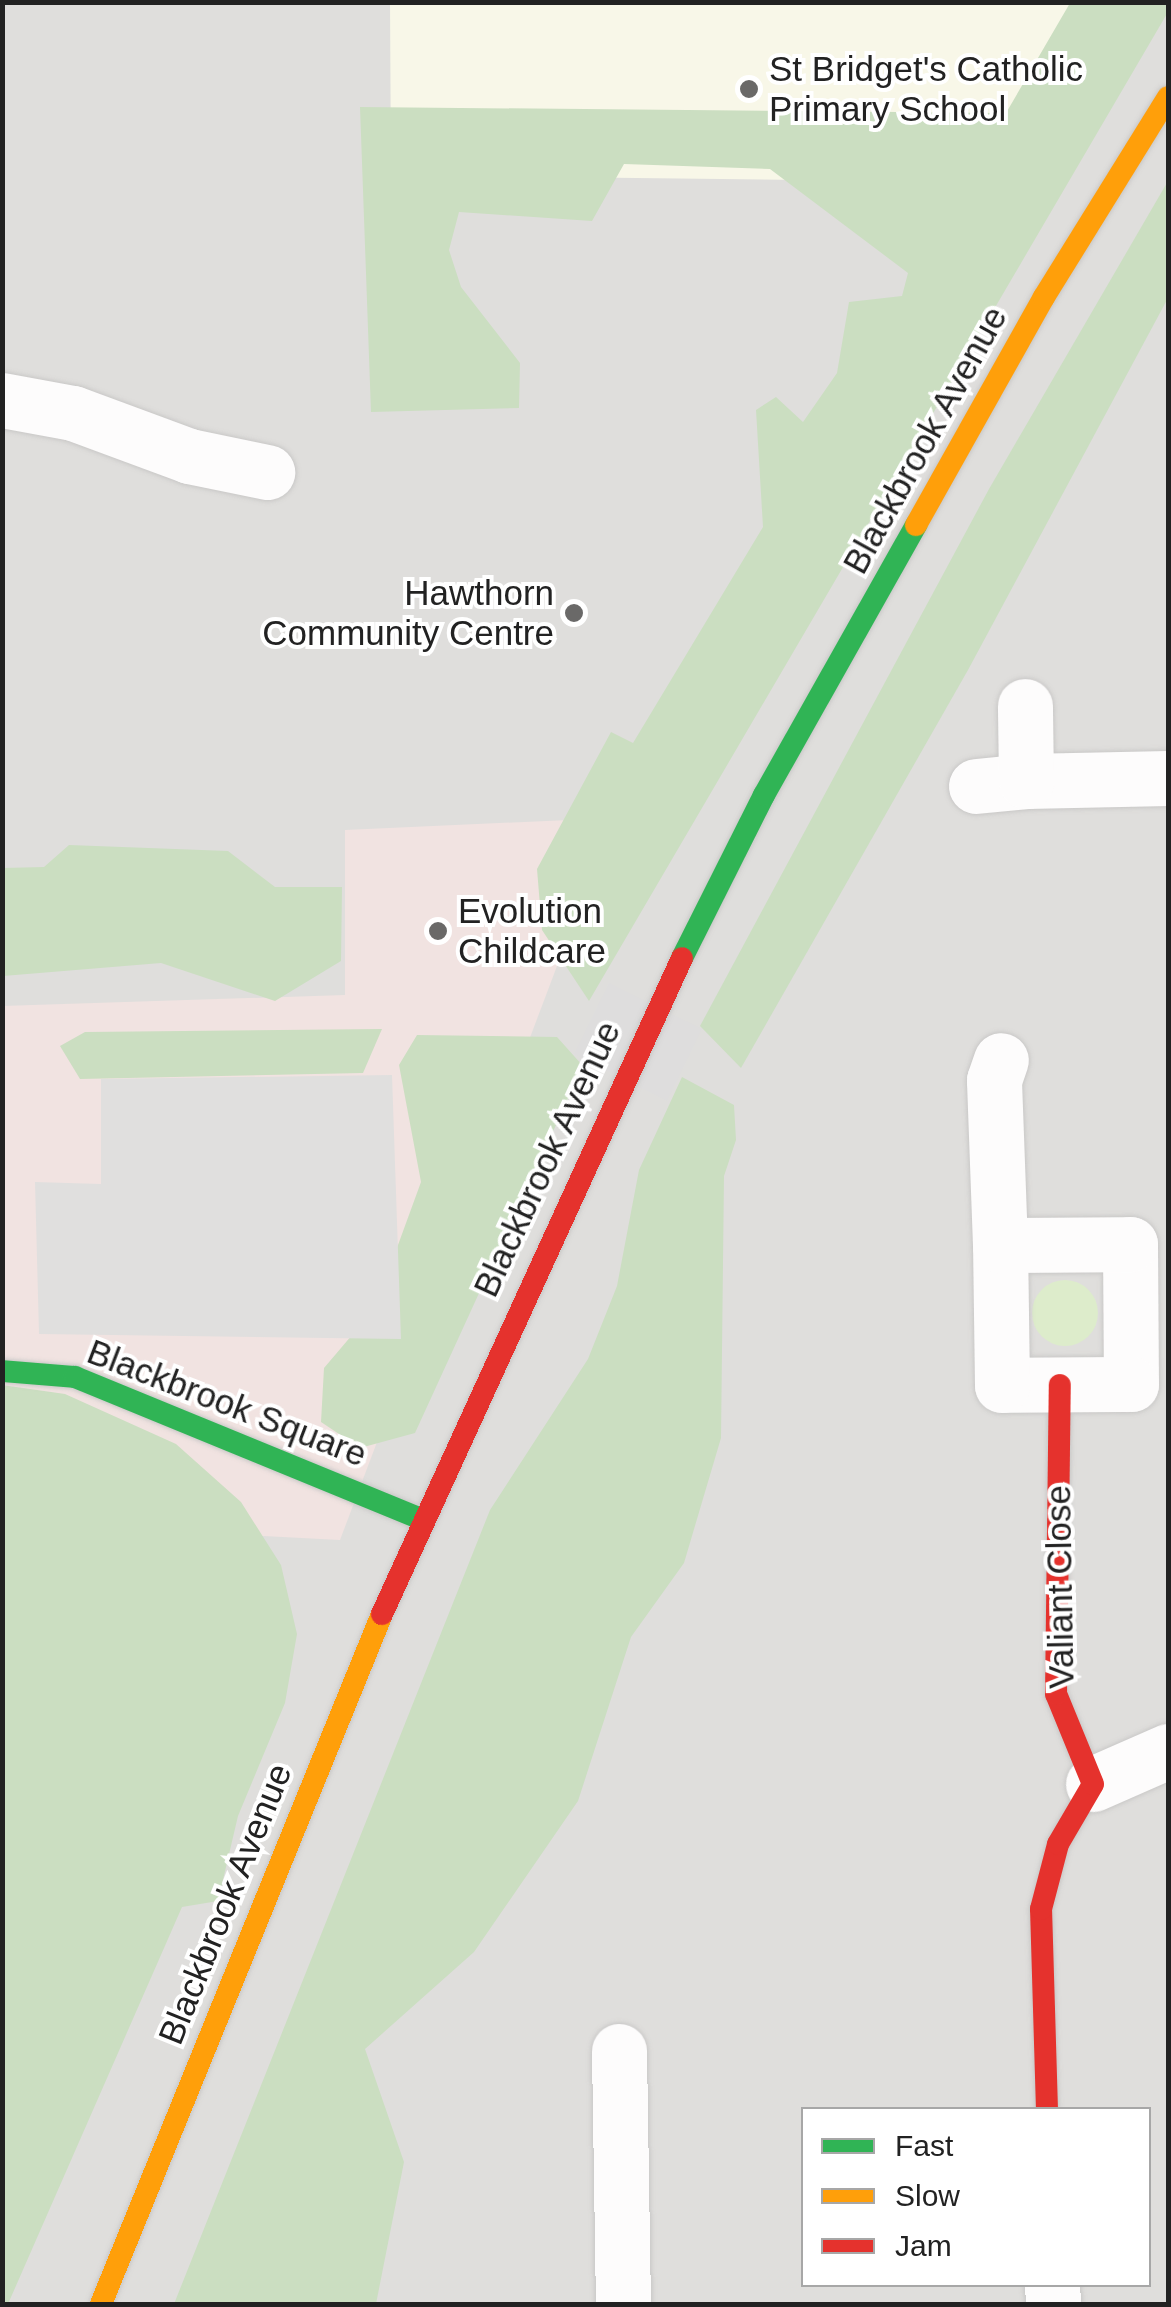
<!DOCTYPE html>
<style>
body{margin:0}
#map{position:relative;width:1171px;height:2307px;overflow:hidden;background:#f0eeeb;font-family:Helvetica,sans-serif}
div>[style]{position:absolute}
.residential>*{inset:0;background:#dfdedc}
.commercial>*{inset:0;background:#f1e3e1}
.education>*{inset:0;background:#f8f7e8}
.grass>*{inset:0;background:#ddeccb}
.round{border-radius:50%}
.forest>*{inset:0;background:#cbdec1}
.parking>*{inset:0;background:#e0dfde}
.pier>*{inset:0;background:#dedddd}
.roads{filter:drop-shadow(0 0 2px #c9c8c7) drop-shadow(0 0 2px #c9c8c7)}
.street>*{height:55px;margin:-27.5px;padding:0 27.5px;transform-origin:27.5px;border-radius:27.5px;background:#fdfcfc}
.fast>*{height:22px;margin:-11px;padding:0 11px;transform-origin:11px;border-radius:11px;background:#30b455}
.slow>*{height:22px;margin:-11px;padding:0 11px;transform-origin:11px;border-radius:11px;background:#ff9f0a}
.jam>*{height:22px;margin:-11px;padding:0 11px;transform-origin:11px;border-radius:11px;background:#e5322d}
.dots>*{width:28px;height:28px;translate:-50% -50%;box-sizing:border-box;border:5px solid #fff;border-radius:50%}
span{translate:-50% -50%;white-space:nowrap;text-align:center;line-height:1.15;-webkit-text-stroke:8px #fff;paint-order:stroke}
.poi-label{font-size:35px;color:#222}
.left{translate:0 -50%;text-align:left}
.right{translate:-100% -50%;text-align:right}
.street-label{font-size:35px;color:#222}
.frame{position:absolute;inset:0;border:5px solid #222;pointer-events:none}
.legend{position:absolute;left:801px;top:2107px;width:350px;height:180px;box-sizing:border-box;background:#fff;border:2px solid #a7a7a7;margin:0;padding:12px 18px;list-style:none;font-size:30px;color:#222}
.legend li{display:flex;align-items:center;gap:20px;height:50px}
.legend b{width:50px;border:2px solid #a7a7a7}
</style>
<div id="map">
<div class="residential">
<div style="clip-path:polygon(evenodd,3px 3px,1168px 3px,1168px 2304px,3px 2304px,3px 3px,804px 2110px,1148px 2110px,1148px 2284px,804px 2284px,804px 2110px)"></div>
</div>
<div class="commercial">
<div style="clip-path:polygon(613px 818px,340px 1540px,3px 1522px,2px 1006px,345px 995px,345px 830px)"></div>
</div>
<div class="education">
<div style="clip-path:polygon(390px 3px,1163px 3px,1047px 183px,391px 175px)"></div>
</div>
<div class="grass">
<div class="round" style="left:1032px;top:1280px;width:66px;height:66px"></div>
</div>
<div class="forest">
<div style="clip-path:polygon(1070px 3px,1168px 3px,1168px 12px,589px 1001px,542px 930px,537px 869px,611px 732px,633px 743px,763px 527px,756px 410px,776px 397px,803px 422px,837px 373px,849px 302px,902px 296px,908px 273px,770px 169px,624px 164px,592px 221px,459px 212px,449px 250px,461px 287px,520px 363px,519px 408px,371px 412px,360px 107px,1006px 113px)"></div>
<div style="clip-path:polygon(1168px 181px,1168px 298px,968px 670px,741px 1068px,700px 1026px,989px 489px)"></div>
<div style="clip-path:polygon(69px 845px,228px 851px,275px 887px,342px 887px,341px 961px,275px 1001px,161px 963px,3px 976px,3px 868px,44px 867px)"></div>
<div style="clip-path:polygon(382px 1029px,363px 1073px,80px 1079px,60px 1046px,85px 1032px)"></div>
<div style="clip-path:polygon(417px 1035px,557px 1037px,583px 1066px,415px 1433px,360px 1448px,321px 1422px,324px 1368px,375px 1308px,421px 1182px,399px 1065px)"></div>
<div style="clip-path:polygon(682px 1077px,734px 1105px,736px 1140px,724px 1176px,721px 1438px,684px 1563px,631px 1637px,578px 1801px,474px 1952px,365px 2049px,404px 2162px,376px 2304px,174px 2304px,490px 1510px,588px 1359px,617px 1286px,639px 1170px)"></div>
<div style="clip-path:polygon(2px 1385px,65px 1394px,176px 1444px,241px 1502px,281px 1565px,297px 1634px,285px 1703px,238px 1816px,218px 1901px,182px 1907px,8px 2304px,2px 2304px)"></div>
</div>
<div class="parking">
<div style="clip-path:polygon(392px 1075px,401px 1339px,39px 1334px,35px 1182px,101px 1184px,101px 1079px)"></div>
</div>
<div class="pier">
<div style="clip-path:polygon(609px 983px,702px 1029px,667px 1101px,574px 1054px)"></div>
</div>
<div class="roads">
<div class="street">
<div style="left:2px;top:400px;width:72px;rotate:10.4deg"></div>
<div style="left:73px;top:413px;width:124px;rotate:20.3deg"></div>
<div style="left:189px;top:456px;width:80px;rotate:11.6deg"></div>
<div style="left:1026px;top:781px;width:142px;rotate:-1.2deg"></div>
<div style="left:976px;top:786px;width:50px;rotate:-5.7deg"></div>
<div style="left:1026px;top:781px;width:75px;rotate:-90.8deg"></div>
<div style="left:1130px;top:1244px;width:140px;rotate:89.6deg"></div>
<div style="left:1131px;top:1384px;width:129px;rotate:179.6deg"></div>
<div style="left:1002px;top:1385px;width:140px;rotate:-90.8deg"></div>
<div style="left:1000px;top:1245px;width:130px;rotate:-0.4deg"></div>
<div style="left:1000px;top:1245px;width:165px;rotate:-92.1deg"></div>
<div style="left:994px;top:1080px;width:21px;rotate:-71deg"></div>
<div style="left:1093px;top:1784px;width:82px;rotate:-23.7deg"></div>
<div style="left:619px;top:2051px;width:253px;rotate:89.1deg"></div>
<div style="left:1052px;top:2284px;width:20px;rotate:87deg"></div>
</div>
<div class="fast">
<div style="left:682px;top:958px;width:182px;rotate:-63.3deg"></div>
<div style="left:764px;top:795px;width:310px;rotate:-60.6deg"></div>
<div style="left:2px;top:1371px;width:73px;rotate:4.7deg"></div>
<div style="left:75px;top:1377px;width:374px;rotate:22.3deg"></div>
</div>
<div class="slow">
<div style="left:916px;top:525px;width:261px;rotate:-60.7deg"></div>
<div style="left:1044px;top:297px;width:235px;rotate:-58.2deg"></div>
<div style="left:101px;top:2304px;width:745px;rotate:-67.84deg"></div>
</div>
<div class="jam">
<div style="left:382px;top:1614px;width:721px;rotate:-65.42deg"></div>
<div style="left:1047px;top:2110px;width:201px;rotate:-91.7deg"></div>
<div style="left:1041px;top:1909px;width:67px;rotate:-75.3deg"></div>
<div style="left:1058px;top:1844px;width:69px;rotate:-59.7deg"></div>
<div style="left:1093px;top:1784px;width:97px;rotate:-112.3deg"></div>
<div style="left:1056px;top:1694px;width:309px;rotate:-89.3deg"></div>
</div>
</div>
<div class="dots">
<div style="left:749px;top:89px;background:#6a6968"></div>
<div style="left:574px;top:613px;background:#6a6968"></div>
<div style="left:438px;top:931px;background:#6a6968"></div>
</div>
<div class="poi-label">
<span class="left" style="left:769px;top:89px">St Bridget's Catholic<br>Primary School</span>
<span class="right" style="left:554px;top:613px">Hawthorn<br>Community Centre</span>
<span class="left" style="left:458px;top:931px">Evolution<br>Childcare</span>
</div>
<div class="street-label">
<span style="left:925px;top:440px;rotate:-61deg">Blackbrook Avenue</span>
<span style="left:547px;top:1159px;rotate:-65deg">Blackbrook Avenue</span>
<span style="left:227px;top:1403px;rotate:21deg">Blackbrook Square</span>
<span style="left:1060px;top:1587px;rotate:-91deg">Valiant Close</span>
<span style="left:225px;top:1904px;rotate:-68deg">Blackbrook Avenue</span>
</div>
<div class="frame"></div>
<ul class="legend">
<li><b style="height:12px;background:#30b455"></b>Fast</li>
<li><b style="height:12px;background:#ff9f0a"></b>Slow</li>
<li><b style="height:12px;background:#e5322d"></b>Jam</li>
</ul>
</div>
